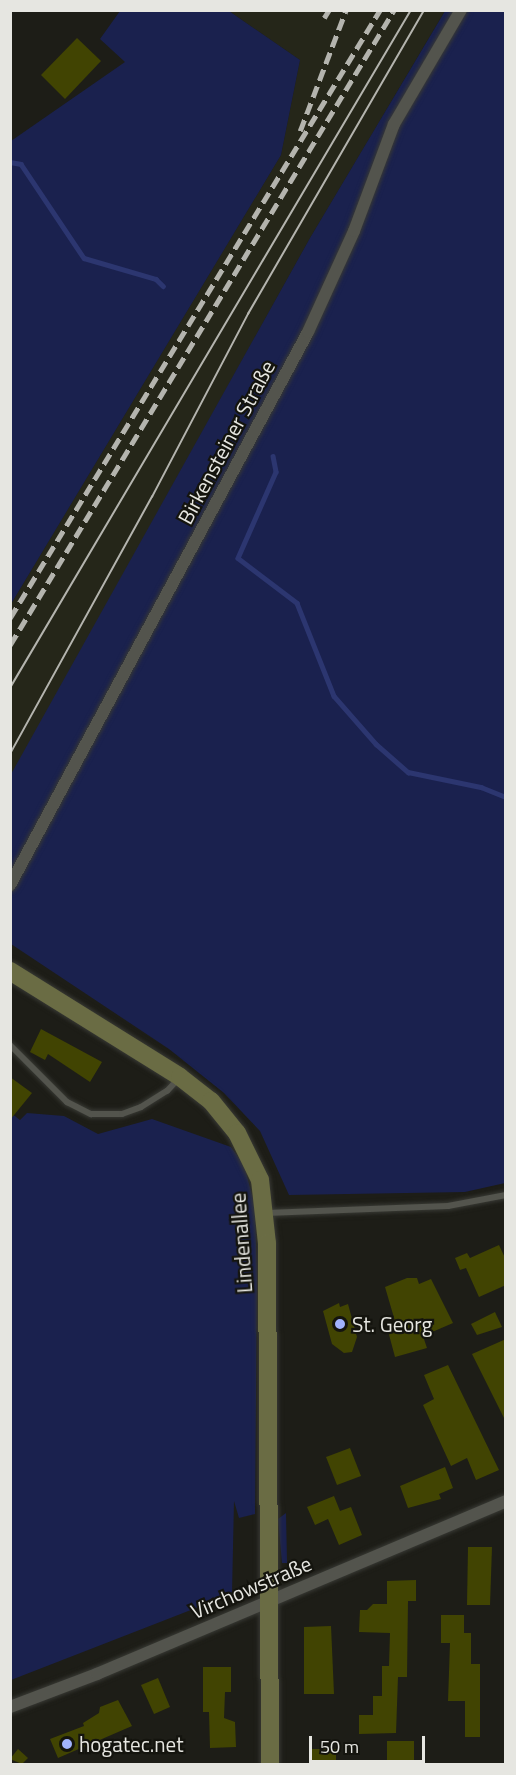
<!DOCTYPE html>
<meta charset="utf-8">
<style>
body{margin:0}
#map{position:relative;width:516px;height:1775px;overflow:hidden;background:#1d1d17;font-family:"Titillium Web",sans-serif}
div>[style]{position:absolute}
.built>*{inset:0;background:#252619}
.green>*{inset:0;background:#1a214e}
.stream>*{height:4.5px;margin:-2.25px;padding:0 2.25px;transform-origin:2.25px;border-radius:2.25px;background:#2c3670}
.building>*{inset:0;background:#414402}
.roads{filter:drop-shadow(0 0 2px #383934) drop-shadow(0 0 2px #383934)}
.lane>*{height:6px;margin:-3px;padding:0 3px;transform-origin:3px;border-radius:3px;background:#53544d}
.street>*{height:12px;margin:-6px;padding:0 6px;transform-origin:6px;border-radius:6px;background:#53544d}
.secondary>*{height:18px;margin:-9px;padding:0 9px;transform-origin:9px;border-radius:9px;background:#6a6c44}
.tram>*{height:1.5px;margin:-0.75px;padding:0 0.75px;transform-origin:0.75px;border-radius:0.75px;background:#b4b4ae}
.rail>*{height:4.5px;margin-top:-2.25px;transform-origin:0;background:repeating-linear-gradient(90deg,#b4b4ae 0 12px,transparent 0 18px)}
.dots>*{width:16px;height:16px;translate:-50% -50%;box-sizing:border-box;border:3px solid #14140e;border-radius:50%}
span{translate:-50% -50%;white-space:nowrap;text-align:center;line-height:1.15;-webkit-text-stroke:4.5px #14140e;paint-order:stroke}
.street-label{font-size:21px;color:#e6e6e1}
.poi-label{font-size:21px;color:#e6e6e1}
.left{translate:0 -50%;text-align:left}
.frame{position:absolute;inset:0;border:12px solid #e6e6e1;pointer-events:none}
.scale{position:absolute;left:309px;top:1736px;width:116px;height:27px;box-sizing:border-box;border:3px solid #e6e6e1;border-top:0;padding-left:8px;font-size:18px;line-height:21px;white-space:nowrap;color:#e6e6e1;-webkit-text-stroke:4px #14140e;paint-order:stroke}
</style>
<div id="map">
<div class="built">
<div style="clip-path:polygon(229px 11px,445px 11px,310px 238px,11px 776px,11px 604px,281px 155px,300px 60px)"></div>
</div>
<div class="green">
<div style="clip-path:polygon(120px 11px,229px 11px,300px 60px,281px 155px,11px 604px,11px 141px,125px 62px,100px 39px)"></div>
<div style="clip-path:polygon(445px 11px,505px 11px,505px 1183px,465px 1192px,289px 1195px,260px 1131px,224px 1093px,169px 1049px,11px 944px,10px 776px,310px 238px)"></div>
<div style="clip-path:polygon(11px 1113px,20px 1120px,27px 1113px,64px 1116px,98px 1134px,152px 1119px,231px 1147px,244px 1165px,255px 1206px,257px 1278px,255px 1514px,239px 1518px,234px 1501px,232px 1594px,11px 1680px)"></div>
<div style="clip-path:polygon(286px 1513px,287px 1563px,282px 1563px,278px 1519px)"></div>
</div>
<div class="stream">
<div style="left:10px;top:162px;width:11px;rotate:10deg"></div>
<div style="left:21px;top:164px;width:113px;rotate:56.2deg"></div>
<div style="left:84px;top:258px;width:75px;rotate:16.3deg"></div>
<div style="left:156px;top:279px;width:10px;rotate:45deg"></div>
<div style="left:273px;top:456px;width:16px;rotate:79deg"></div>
<div style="left:276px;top:472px;width:94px;rotate:113.8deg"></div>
<div style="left:238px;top:558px;width:74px;rotate:37.3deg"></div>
<div style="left:297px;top:603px;width:100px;rotate:68.3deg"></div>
<div style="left:334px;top:696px;width:64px;rotate:48.8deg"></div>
<div style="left:376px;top:744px;width:43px;rotate:41.2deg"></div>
<div style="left:408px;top:772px;width:75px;rotate:11.6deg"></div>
<div style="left:481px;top:787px;width:27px;rotate:22deg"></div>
</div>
<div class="building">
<div style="clip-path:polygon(77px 38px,101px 61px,65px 99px,41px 75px)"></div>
<div style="clip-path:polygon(41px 1029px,102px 1062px,90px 1082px,48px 1054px,45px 1060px,30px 1052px)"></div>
<div style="clip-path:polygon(10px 1077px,32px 1093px,10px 1120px)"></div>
<div style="clip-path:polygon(499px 1245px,506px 1260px,506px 1285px,479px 1297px,466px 1268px,460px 1270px,455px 1258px,467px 1253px,470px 1258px)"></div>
<div style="clip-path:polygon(407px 1278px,417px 1278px,419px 1284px,431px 1279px,453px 1323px,423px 1336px,427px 1348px,395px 1357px,388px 1331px,397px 1328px,385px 1287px)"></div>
<div style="clip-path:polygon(339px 1303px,340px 1307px,348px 1304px,357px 1337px,352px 1352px,344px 1353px,332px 1344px,323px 1311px)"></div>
<div style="clip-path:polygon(495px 1312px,502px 1327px,477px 1335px,471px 1324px)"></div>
<div style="clip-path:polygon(506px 1339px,506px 1422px,472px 1354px)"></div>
<div style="clip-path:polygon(448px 1365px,499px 1470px,476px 1480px,467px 1458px,451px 1466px,423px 1405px,434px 1399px,424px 1375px)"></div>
<div style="clip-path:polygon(350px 1448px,361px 1476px,337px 1485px,326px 1457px)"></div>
<div style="clip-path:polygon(445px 1467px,453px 1488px,439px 1494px,441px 1499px,408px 1508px,400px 1486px)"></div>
<div style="clip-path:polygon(334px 1496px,340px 1511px,351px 1507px,362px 1535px,339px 1545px,328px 1519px,315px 1525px,307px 1507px)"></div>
<div style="clip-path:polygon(468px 1547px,492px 1547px,490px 1605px,467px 1605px)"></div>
<div style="clip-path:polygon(416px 1580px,416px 1601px,408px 1601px,407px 1677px,398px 1677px,396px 1733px,359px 1734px,359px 1715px,373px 1715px,373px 1696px,382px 1696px,382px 1666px,389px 1666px,390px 1633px,359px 1632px,360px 1610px,367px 1610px,373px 1604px,387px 1604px,387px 1581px)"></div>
<div style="clip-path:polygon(441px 1615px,464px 1615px,464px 1633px,471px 1633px,471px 1664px,480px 1664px,480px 1737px,465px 1737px,465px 1701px,448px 1701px,450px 1643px,441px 1643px)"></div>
<div style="clip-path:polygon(331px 1626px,334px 1694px,304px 1694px,304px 1627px)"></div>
<div style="clip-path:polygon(203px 1667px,231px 1667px,231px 1692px,225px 1692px,224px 1718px,235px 1722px,236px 1747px,210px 1748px,209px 1712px,203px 1712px)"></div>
<div style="clip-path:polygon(158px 1678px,170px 1707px,154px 1714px,141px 1685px)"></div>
<div style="clip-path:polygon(118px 1700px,132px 1726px,58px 1758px,50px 1739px,84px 1726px,83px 1723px,99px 1713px,100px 1707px)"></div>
<div style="clip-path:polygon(387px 1741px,414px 1741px,414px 1763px,387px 1764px)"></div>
<div style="clip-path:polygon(18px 1749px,28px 1758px,22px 1764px,10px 1759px)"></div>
<div style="clip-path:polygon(312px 1749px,336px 1749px,336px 1764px,312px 1764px)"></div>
</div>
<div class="roads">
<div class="lane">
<div style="left:10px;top:1045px;width:81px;rotate:45deg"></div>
<div style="left:67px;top:1102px;width:27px;rotate:27deg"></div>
<div style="left:91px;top:1114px;width:31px"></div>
<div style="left:122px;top:1114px;width:20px;rotate:-20deg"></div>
<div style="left:141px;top:1107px;width:31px;rotate:-32deg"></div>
<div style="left:167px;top:1091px;width:18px;rotate:-47deg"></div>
<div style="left:266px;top:1213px;width:182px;rotate:-2.2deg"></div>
<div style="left:448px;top:1206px;width:59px;rotate:-10.7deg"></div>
</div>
<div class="street">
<div style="left:10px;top:885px;width:628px;rotate:-61.68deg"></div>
<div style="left:308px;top:332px;width:111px;rotate:-65.5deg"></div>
<div style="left:354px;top:231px;width:114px;rotate:-69.5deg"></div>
<div style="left:394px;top:124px;width:132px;rotate:-59.6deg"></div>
<div style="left:10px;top:1707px;width:93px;rotate:-20.8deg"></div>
<div style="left:97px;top:1674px;width:444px;rotate:-22.9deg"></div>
</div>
<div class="secondary">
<div style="left:10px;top:971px;width:200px;rotate:31.9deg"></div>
<div style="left:180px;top:1077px;width:39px;rotate:38deg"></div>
<div style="left:211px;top:1101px;width:41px;rotate:50.9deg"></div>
<div style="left:237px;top:1133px;width:52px;rotate:63.9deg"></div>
<div style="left:260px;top:1180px;width:63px;rotate:83.7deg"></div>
<div style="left:267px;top:1243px;width:521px;rotate:89.67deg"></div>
</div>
</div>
<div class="tram">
<div style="left:10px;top:688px;width:788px;rotate:-59.4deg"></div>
<div style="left:10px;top:754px;width:294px;rotate:-61.1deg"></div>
<div style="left:152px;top:497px;width:207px;rotate:-62.3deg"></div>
<div style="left:248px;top:314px;width:351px;rotate:-59.9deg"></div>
</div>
<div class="rail">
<div style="left:324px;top:18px;width:9px;rotate:-58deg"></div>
<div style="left:300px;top:131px;width:129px;rotate:-69.2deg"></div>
<div style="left:10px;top:618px;width:712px;rotate:-58.68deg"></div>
<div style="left:10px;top:645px;width:742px;rotate:-58.84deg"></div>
</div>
<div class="dots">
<div style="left:340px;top:1324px;background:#a1b3fd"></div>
<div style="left:67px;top:1744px;background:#a1b3fd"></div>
</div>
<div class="street-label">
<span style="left:226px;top:442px;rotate:-62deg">Birkensteiner Straße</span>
<span style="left:241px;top:1243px;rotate:-94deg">Lindenallee</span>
<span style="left:251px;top:1587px;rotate:-23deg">Virchowstraße</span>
</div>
<div class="poi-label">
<span class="left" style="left:352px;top:1324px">St. Georg</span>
<span class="left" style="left:79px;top:1744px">hogatec.net</span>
</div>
<div class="frame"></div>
<div class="scale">50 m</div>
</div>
